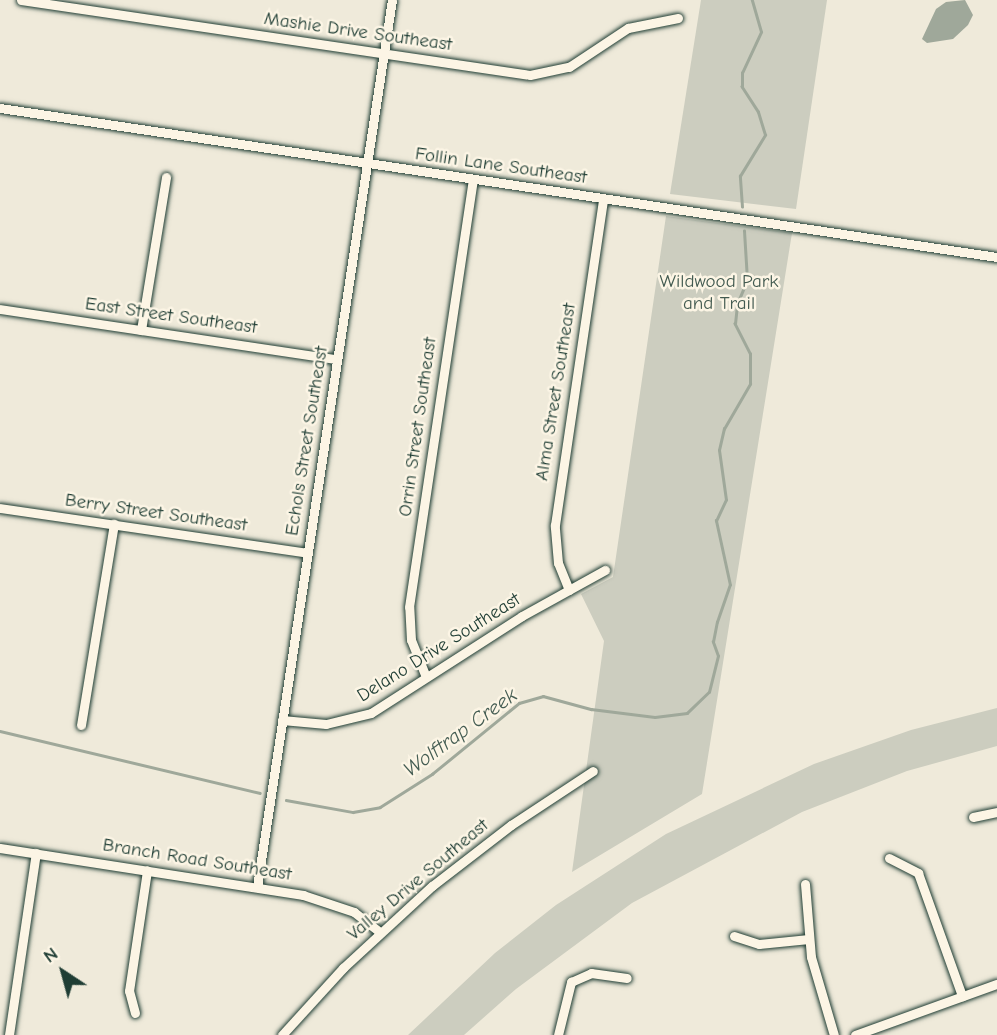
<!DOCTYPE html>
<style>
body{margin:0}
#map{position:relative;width:997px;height:1035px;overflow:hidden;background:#efeada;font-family:"Comic Neue",sans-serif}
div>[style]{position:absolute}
.green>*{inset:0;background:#cccdbf}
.water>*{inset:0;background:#9fa89a}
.stream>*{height:2.5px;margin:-1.25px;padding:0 1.25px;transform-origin:1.25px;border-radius:1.25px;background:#9fa89a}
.roads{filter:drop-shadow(0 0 2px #1f3d34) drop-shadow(0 0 2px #1f3d34)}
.minor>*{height:9px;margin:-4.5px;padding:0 4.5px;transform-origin:4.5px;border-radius:4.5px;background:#fcf5e5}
span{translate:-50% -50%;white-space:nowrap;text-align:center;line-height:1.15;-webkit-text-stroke:5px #fcf5e5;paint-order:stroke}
.street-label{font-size:19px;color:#1f3d34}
.park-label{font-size:19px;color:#425a50}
.water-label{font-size:21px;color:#455d53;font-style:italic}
.north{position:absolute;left:28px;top:937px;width:70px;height:70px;-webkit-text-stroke:5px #fcf5e5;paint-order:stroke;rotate:324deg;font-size:19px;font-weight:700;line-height:28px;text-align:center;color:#1f3d34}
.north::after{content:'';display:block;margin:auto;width:24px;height:32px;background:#1f3d34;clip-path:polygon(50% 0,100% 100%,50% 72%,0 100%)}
</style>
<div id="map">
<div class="green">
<div style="clip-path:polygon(701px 0,827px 0,796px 209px,670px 194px)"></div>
<div style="clip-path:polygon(666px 216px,792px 233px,702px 794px,572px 872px,604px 641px,581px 594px,613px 577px)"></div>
<div style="clip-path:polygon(997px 708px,997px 746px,907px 771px,802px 812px,632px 903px,516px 989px,464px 1035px,408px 1035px,495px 953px,556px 905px,666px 834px,814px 764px,911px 730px)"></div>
</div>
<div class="water">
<div style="clip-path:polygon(965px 0,973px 15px,968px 25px,953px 39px,927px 43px,922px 39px,936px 9px,946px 2px)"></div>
</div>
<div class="stream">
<div style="left:742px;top:207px;width:31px;rotate:-94deg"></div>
<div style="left:740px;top:176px;width:48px;rotate:-58.6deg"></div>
<div style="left:765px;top:135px;width:24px;rotate:-107deg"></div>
<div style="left:758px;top:112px;width:30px;rotate:-123deg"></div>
<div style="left:742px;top:87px;width:14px;rotate:-90deg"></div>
<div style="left:742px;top:73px;width:45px;rotate:-65.1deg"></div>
<div style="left:761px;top:32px;width:33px;rotate:-106deg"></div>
<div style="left:0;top:731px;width:267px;rotate:13.4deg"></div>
<div style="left:286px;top:800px;width:68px;rotate:10.2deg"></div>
<div style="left:353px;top:812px;width:27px;rotate:-10deg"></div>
<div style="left:380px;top:807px;width:62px;rotate:-32.4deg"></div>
<div style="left:432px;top:774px;width:112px;rotate:-39.2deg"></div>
<div style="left:519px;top:703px;width:25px;rotate:-16deg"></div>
<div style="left:543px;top:696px;width:50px;rotate:15.2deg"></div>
<div style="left:591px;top:709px;width:64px;rotate:7.1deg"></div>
<div style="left:655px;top:717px;width:32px;rotate:-7deg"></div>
<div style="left:687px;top:713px;width:30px;rotate:-44deg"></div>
<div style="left:709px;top:692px;width:37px;rotate:-76deg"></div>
<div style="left:718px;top:656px;width:15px;rotate:-110deg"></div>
<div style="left:713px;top:642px;width:20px;rotate:-79deg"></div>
<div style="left:717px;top:622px;width:39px;rotate:-71deg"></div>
<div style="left:730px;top:585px;width:66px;rotate:-102.3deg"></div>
<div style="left:716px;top:521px;width:23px;rotate:-65deg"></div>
<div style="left:726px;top:500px;width:50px;rotate:-98deg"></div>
<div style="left:719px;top:450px;width:22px;rotate:-77deg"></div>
<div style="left:724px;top:429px;width:52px;rotate:-60deg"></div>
<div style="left:750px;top:384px;width:30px;rotate:-90deg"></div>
<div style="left:750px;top:354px;width:34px;rotate:-117deg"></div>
<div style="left:735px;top:324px;width:20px;rotate:-84deg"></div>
<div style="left:737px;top:304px;width:26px;rotate:-67deg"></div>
<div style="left:747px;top:280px;width:49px;rotate:-93.5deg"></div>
</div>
<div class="roads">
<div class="minor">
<div style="left:21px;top:0;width:514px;rotate:8.38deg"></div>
<div style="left:530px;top:75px;width:40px;rotate:-12deg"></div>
<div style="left:569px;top:67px;width:71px;rotate:-33.5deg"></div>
<div style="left:628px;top:28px;width:51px;rotate:-11.3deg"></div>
<div style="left:0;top:108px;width:1008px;rotate:8.5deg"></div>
<div style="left:0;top:309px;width:340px;rotate:8.5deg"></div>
<div style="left:141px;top:330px;width:155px;rotate:-80.7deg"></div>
<div style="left:0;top:508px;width:310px;rotate:8.3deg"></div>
<div style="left:569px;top:590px;width:29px;rotate:-112deg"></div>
<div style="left:558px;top:563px;width:38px;rotate:-95deg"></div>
<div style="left:555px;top:525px;width:330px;rotate:-81.6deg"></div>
<div style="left:426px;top:677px;width:40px;rotate:-112deg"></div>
<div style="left:411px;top:640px;width:33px;rotate:-93deg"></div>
<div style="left:409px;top:607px;width:432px;rotate:-81.5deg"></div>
<div style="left:282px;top:720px;width:44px;rotate:5.2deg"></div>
<div style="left:326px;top:724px;width:46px;rotate:-13.7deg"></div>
<div style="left:371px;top:713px;width:179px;rotate:-32.7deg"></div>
<div style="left:522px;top:616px;width:95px;rotate:-29deg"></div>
<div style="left:81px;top:725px;width:204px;rotate:-80.7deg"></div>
<div style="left:973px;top:817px;width:25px;rotate:-12deg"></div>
<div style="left:0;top:848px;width:307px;rotate:8.8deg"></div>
<div style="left:303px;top:895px;width:54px;rotate:18.4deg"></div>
<div style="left:354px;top:912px;width:33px;rotate:38deg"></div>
<div style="left:889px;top:858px;width:33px;rotate:27deg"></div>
<div style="left:918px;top:873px;width:131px;rotate:70.3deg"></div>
<div style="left:805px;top:884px;width:73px;rotate:85.3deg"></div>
<div style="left:811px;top:957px;width:81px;rotate:73.6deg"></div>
<div style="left:257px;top:887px;width:897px;rotate:-81.35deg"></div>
<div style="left:734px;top:936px;width:26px;rotate:18deg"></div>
<div style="left:759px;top:944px;width:50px;rotate:-5.7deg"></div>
<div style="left:135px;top:1013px;width:23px;rotate:-105deg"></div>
<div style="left:129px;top:991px;width:122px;rotate:-81.5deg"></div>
<div style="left:9px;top:1035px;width:184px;rotate:-81.6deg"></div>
<div style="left:282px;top:1035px;width:91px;rotate:-47.7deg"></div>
<div style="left:343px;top:968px;width:121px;rotate:-42.7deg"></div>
<div style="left:432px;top:886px;width:100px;rotate:-37.7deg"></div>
<div style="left:511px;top:825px;width:98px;rotate:-33.4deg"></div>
<div style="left:558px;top:1035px;width:55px;rotate:-76.2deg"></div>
<div style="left:571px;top:982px;width:22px;rotate:-24deg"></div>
<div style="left:591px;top:973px;width:36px;rotate:8deg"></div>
<div style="left:855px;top:1035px;width:151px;rotate:-19.8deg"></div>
</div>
</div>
<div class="street-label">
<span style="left:358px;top:32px;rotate:8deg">Mashie Drive Southeast</span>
<span style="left:501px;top:166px;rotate:8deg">Follin Lane Southeast</span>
<span style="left:171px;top:316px;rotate:8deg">East Street Southeast</span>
<span style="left:556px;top:392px;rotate:-81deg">Alma Street Southeast</span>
<span style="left:418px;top:427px;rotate:-82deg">Orrin Street Southeast</span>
<span style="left:307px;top:441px;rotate:-81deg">Echols Street Southeast</span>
<span style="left:156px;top:513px;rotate:8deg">Berry Street Southeast</span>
<span style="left:439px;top:648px;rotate:-32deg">Delano Drive Southeast</span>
<span style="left:197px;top:860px;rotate:9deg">Branch Road Southeast</span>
<span style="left:418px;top:880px;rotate:-40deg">Valley Drive Southeast</span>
</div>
<div class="park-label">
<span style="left:719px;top:293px">Wildwood Park<br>and Trail</span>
</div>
<div class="water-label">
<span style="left:460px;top:732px;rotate:-36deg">Wolftrap Creek</span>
</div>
<div class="north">N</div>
</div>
